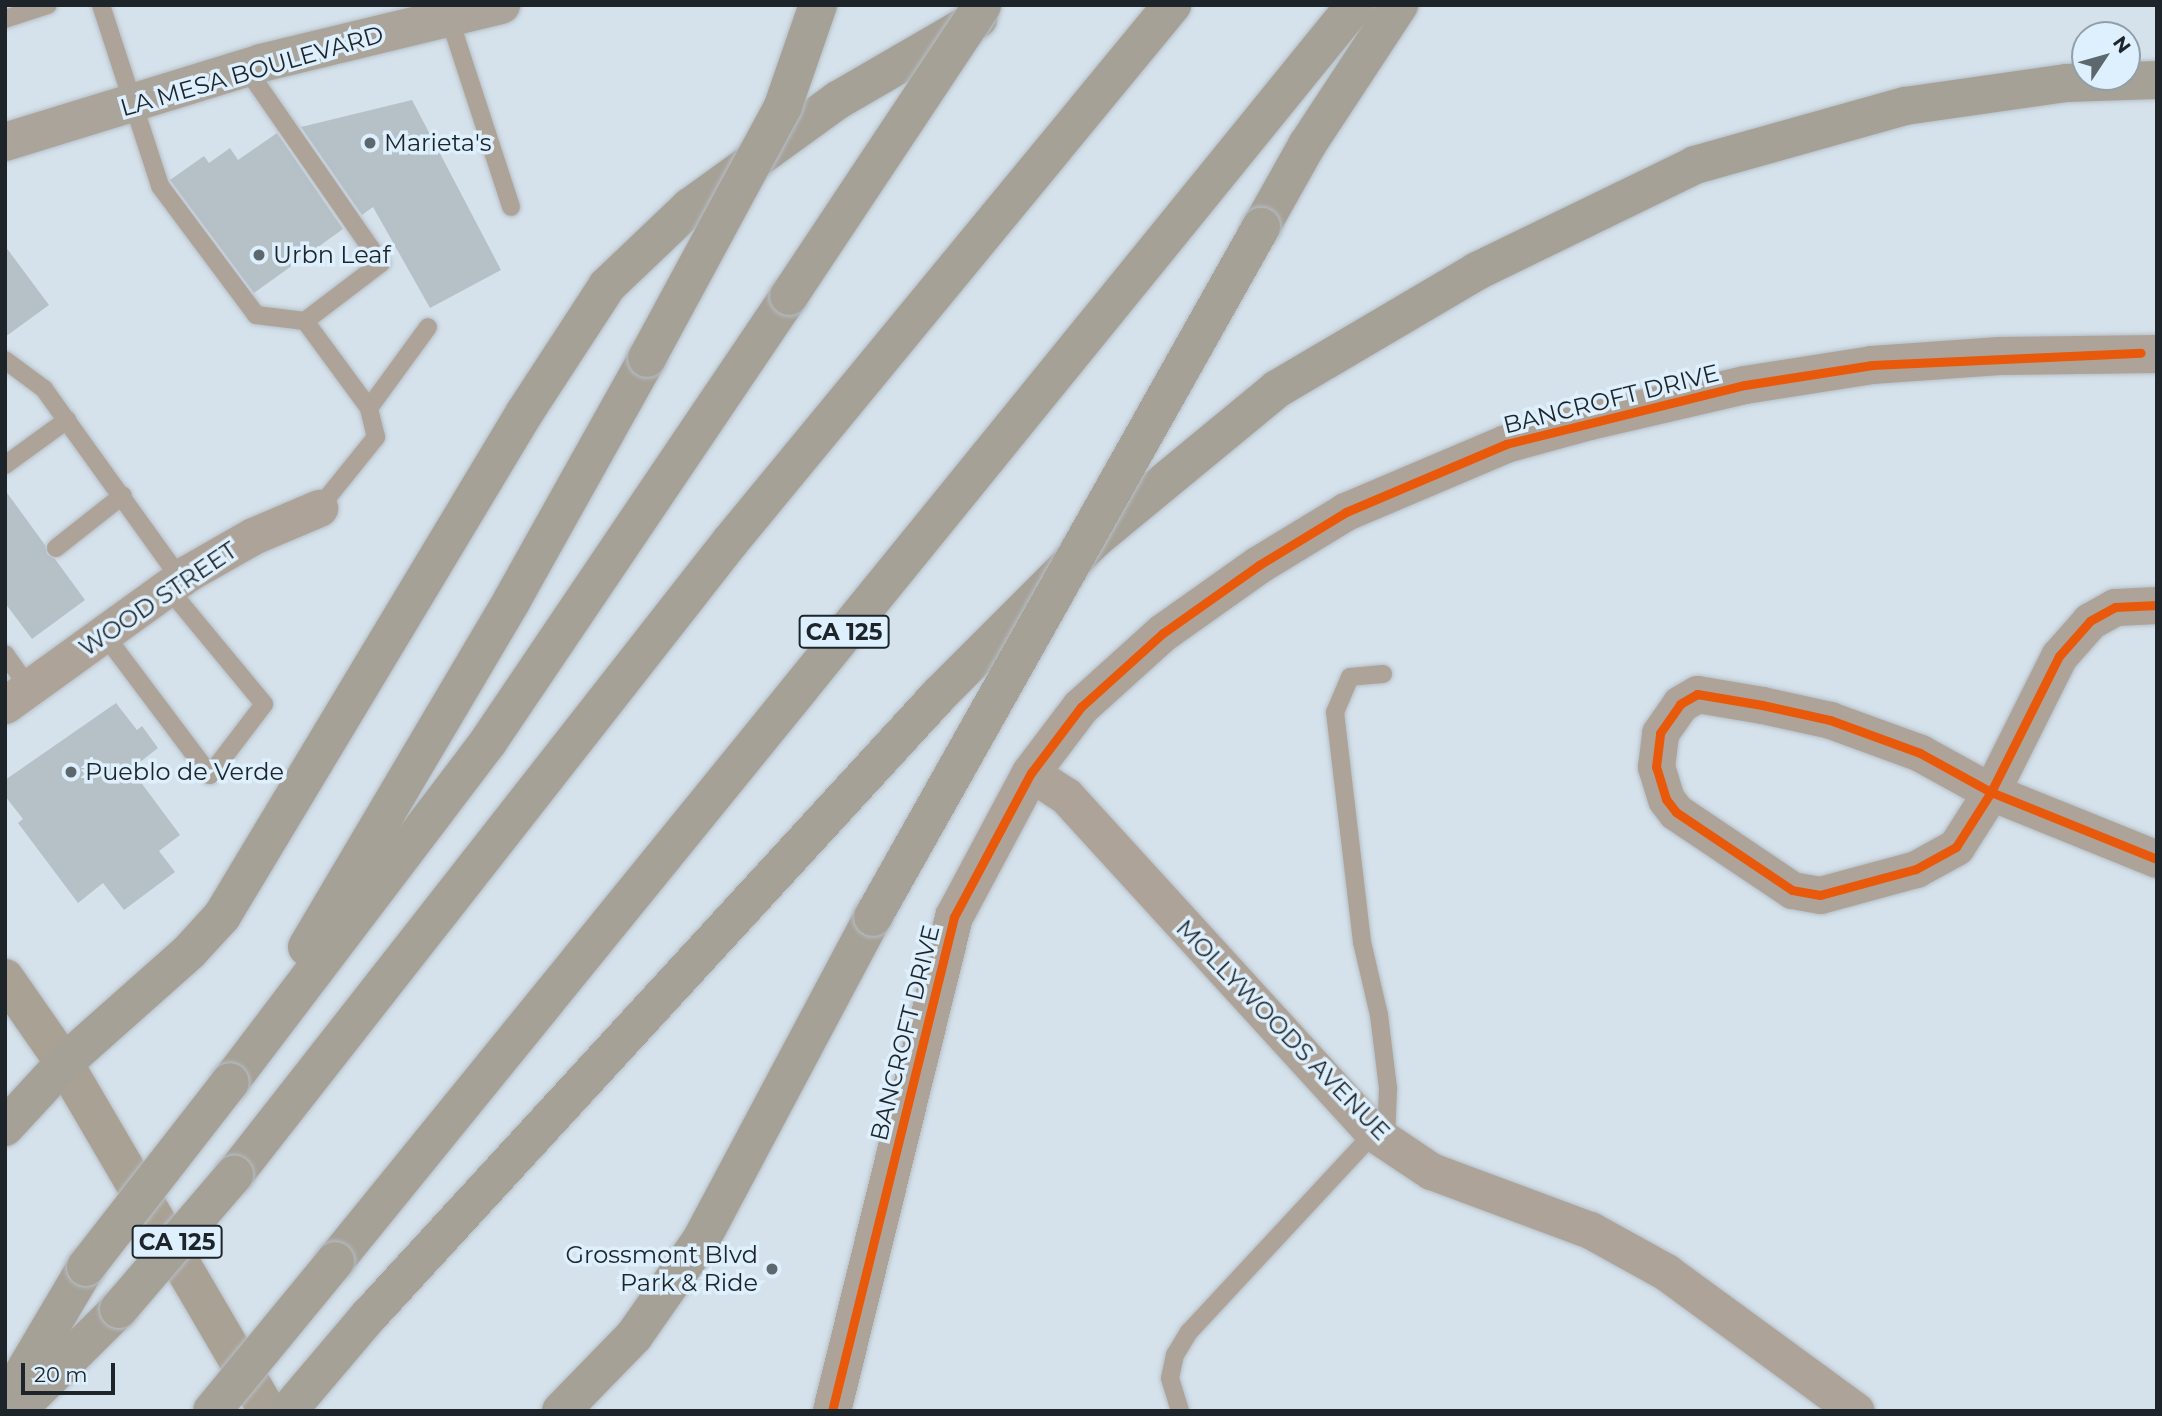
<!DOCTYPE html>
<style>
body{margin:0}
#map{position:relative;width:2162px;height:1416px;overflow:hidden;background:#d5e2eb;font-family:Montserrat,sans-serif}
div>[style]{position:absolute}
.building>*{inset:0;background:#b6c0c7}
.roads{filter:drop-shadow(0 0 2px #b6bfc7) drop-shadow(0 0 2px #b6bfc7)}
.service>*{height:18px;margin:-9px;padding:0 9px;transform-origin:9px;border-radius:9px;background:#aea398}
.minor>*{height:37px;margin:-18.5px;padding:0 18.5px;transform-origin:18.5px;border-radius:18.5px;background:#aea398}
.tertiary>*{height:38px;margin:-19px;padding:0 19px;transform-origin:19px;border-radius:19px;background:#aea398}
.secondary>*{height:38px;margin:-19px;padding:0 19px;transform-origin:19px;border-radius:19px;background:#aaa195}
.primary>*{height:38px;margin:-19px;padding:0 19px;transform-origin:19px;border-radius:19px;background:#aaa49a}
.motorway>*{height:38px;margin:-19px;padding:0 19px;transform-origin:19px;border-radius:19px;background:#a6a197}
.bridges{filter:drop-shadow(0 0 2px #b6bfc7) drop-shadow(0 0 2px #b6bfc7)}
.motorway-bridge>*{height:38px;margin:-19px;padding:0 19px;transform-origin:19px;border-radius:19px;background:#a6a197}
.cycleway>*{height:9px;margin:-4.5px;padding:0 4.5px;transform-origin:4.5px;border-radius:4.5px;background:#e8590c}
.dots>*{width:19px;height:19px;translate:-50% -50%;box-sizing:border-box;border:4px solid #def0fd;border-radius:50%}
span{translate:-50% -50%;white-space:nowrap;text-align:center;line-height:1.15;-webkit-text-stroke:7px #def0fd;paint-order:stroke}
.shield-label span{padding:2px 5px;background:#def0fd;border:2px solid;border-radius:5px;-webkit-text-stroke-width:0}
.shield-label{font-size:23px;color:#1d252b;font-weight:700}
.street-label{font-size:24px;color:#1d252b}
.poi-label{font-size:24px;color:#1d252b}
.left{translate:0 -50%;text-align:left}
.right{translate:-100% -50%;text-align:right}
.frame{position:absolute;inset:0;border:7px solid #1d252b;pointer-events:none}
.north{position:absolute;left:2071px;top:21px;width:70px;height:70px;box-sizing:border-box;background:#def0fd;border:2px solid #919fa9;border-radius:50%;rotate:54deg;font-size:19px;font-weight:700;line-height:28px;text-align:center;color:#1d252b}
.north::after{content:'';display:block;margin:auto;width:24px;height:32px;background:#5d676e;clip-path:polygon(50% 0,100% 100%,50% 72%,0 100%)}
.scale{position:absolute;left:21px;top:1363px;width:94px;height:32px;box-sizing:border-box;border:4px solid #1d252b;border-top:0;padding-left:9px;font-size:21px;line-height:24px;white-space:nowrap;color:#1d252b;-webkit-text-stroke:5px #def0fd;paint-order:stroke}
</style>
<div id="map">
<div class="building">
<div style="clip-path:polygon(412px 100px,501px 270px,430px 308px,373px 207px,362px 215px,301px 127px)"></div>
<div style="clip-path:polygon(277px 133px,343px 229px,254px 293px,170px 180px,204px 156px,209px 163px,230px 148px,238px 160px)"></div>
<div style="clip-path:polygon(5px 246px,49px 305px,5px 337px)"></div>
<div style="clip-path:polygon(5px 490px,45px 545px,47px 554px,55px 559px,85px 600px,32px 639px,5px 603px)"></div>
<div style="clip-path:polygon(116px 703px,137px 730px,142px 726px,158px 748px,131px 769px,180px 835px,159px 851px,175px 872px,124px 910px,103px 883px,78px 903px,18px 823px,23px 819px,5px 796px,5px 780px)"></div>
</div>
<div class="roads">
<div class="service">
<div style="left:101px;top:5px;width:190px;rotate:71.9deg"></div>
<div style="left:160px;top:186px;width:161px;rotate:53.3deg"></div>
<div style="left:256px;top:315px;width:49px;rotate:7deg"></div>
<div style="left:305px;top:321px;width:96px;rotate:-37.3deg"></div>
<div style="left:381px;top:263px;width:237px;rotate:-124.7deg"></div>
<div style="left:448px;top:14px;width:203px;rotate:71.9deg"></div>
<div style="left:5px;top:19px;width:45px;rotate:-18deg"></div>
<div style="left:305px;top:321px;width:108px;rotate:53.7deg"></div>
<div style="left:369px;top:408px;width:100px;rotate:-53.9deg"></div>
<div style="left:5px;top:360px;width:49px;rotate:36.6deg"></div>
<div style="left:44px;top:389px;width:233px;rotate:54.3deg"></div>
<div style="left:5px;top:465px;width:77px;rotate:-36deg"></div>
<div style="left:319px;top:508px;width:91px;rotate:-51.2deg"></div>
<div style="left:376px;top:437px;width:30px;rotate:-104deg"></div>
<div style="left:56px;top:548px;width:85px;rotate:-38.3deg"></div>
<div style="left:104px;top:634px;width:176px;rotate:53.1deg"></div>
<div style="left:210px;top:775px;width:89px;rotate:-52.7deg"></div>
<div style="left:264px;top:704px;width:151px;rotate:-129.6deg"></div>
<div style="left:5px;top:654px;width:42px;rotate:54.8deg"></div>
<div style="left:1383px;top:674px;width:33px;rotate:175deg"></div>
<div style="left:1350px;top:677px;width:38px;rotate:113deg"></div>
<div style="left:1335px;top:712px;width:232px;rotate:83.3deg"></div>
<div style="left:1362px;top:942px;width:75px;rotate:76.9deg"></div>
<div style="left:1379px;top:1015px;width:74px;rotate:83deg"></div>
<div style="left:1388px;top:1088px;width:53px;rotate:92.2deg"></div>
<div style="left:1180px;top:1411px;width:34px;rotate:-107deg"></div>
<div style="left:1170px;top:1378px;width:24px;rotate:-78deg"></div>
<div style="left:1175px;top:1355px;width:27px;rotate:-59deg"></div>
<div style="left:1189px;top:1332px;width:272px;rotate:-47.1deg"></div>
</div>
<div class="minor">
<div style="left:2157px;top:605px;width:42px;rotate:177.3deg"></div>
<div style="left:2115px;top:607px;width:29px;rotate:151deg"></div>
<div style="left:2090px;top:621px;width:47px;rotate:131.5deg"></div>
<div style="left:2059px;top:656px;width:152px;rotate:116.6deg"></div>
<div style="left:1991px;top:792px;width:65px;rotate:122.5deg"></div>
<div style="left:1956px;top:847px;width:46px;rotate:151.2deg"></div>
<div style="left:1916px;top:869px;width:99px;rotate:164.8deg"></div>
<div style="left:1820px;top:895px;width:28px;rotate:-170deg"></div>
<div style="left:1792px;top:890px;width:140px;rotate:-146.1deg"></div>
<div style="left:1676px;top:812px;width:16px;rotate:-128deg"></div>
<div style="left:1666px;top:799px;width:34px;rotate:-107deg"></div>
<div style="left:1656px;top:767px;width:34px;rotate:-83deg"></div>
<div style="left:1660px;top:733px;width:35px;rotate:-55deg"></div>
<div style="left:1680px;top:704px;width:20px;rotate:-30deg"></div>
<div style="left:1697px;top:694px;width:66px;rotate:9.6deg"></div>
<div style="left:1762px;top:705px;width:70px;rotate:12.4deg"></div>
<div style="left:1830px;top:720px;width:96px;rotate:20.1deg"></div>
<div style="left:1920px;top:753px;width:81px;rotate:28.8deg"></div>
<div style="left:1991px;top:792px;width:179px;rotate:22deg"></div>
<div style="left:5px;top:705px;width:226px;rotate:-35.8deg"></div>
<div style="left:188px;top:573px;width:75px;rotate:-29.6deg"></div>
<div style="left:253px;top:536px;width:72px;rotate:-23deg"></div>
<div style="left:1031px;top:773px;width:42px;rotate:33.3deg"></div>
<div style="left:1066px;top:796px;width:457px;rotate:47.6deg"></div>
<div style="left:1374px;top:1133px;width:69px;rotate:33.7deg"></div>
<div style="left:1431px;top:1171px;width:170px;rotate:20.4deg"></div>
<div style="left:1590px;top:1230px;width:87px;rotate:28.9deg"></div>
<div style="left:1666px;top:1272px;width:235px;rotate:36.2deg"></div>
</div>
<div class="tertiary">
<div style="left:832px;top:1411px;width:509px;rotate:-76.13deg"></div>
<div style="left:954px;top:917px;width:163px;rotate:-61.9deg"></div>
<div style="left:1031px;top:773px;width:83px;rotate:-52.9deg"></div>
<div style="left:1081px;top:707px;width:110px;rotate:-42.1deg"></div>
<div style="left:1163px;top:633px;width:118px;rotate:-35.3deg"></div>
<div style="left:1259px;top:565px;width:102px;rotate:-31.3deg"></div>
<div style="left:1346px;top:512px;width:174px;rotate:-23deg"></div>
<div style="left:1506px;top:444px;width:87px;rotate:-15.3deg"></div>
<div style="left:1590px;top:421px;width:159px;rotate:-13.1deg"></div>
<div style="left:1745px;top:385px;width:129px;rotate:-8.9deg"></div>
<div style="left:1872px;top:365px;width:128px;rotate:-4deg"></div>
<div style="left:2000px;top:356px;width:157px;rotate:-0.7deg"></div>
</div>
<div class="secondary">
<div style="left:5px;top:978px;width:103px;rotate:55.2deg"></div>
<div style="left:64px;top:1063px;width:403px;rotate:59.7deg"></div>
</div>
<div class="primary">
<div style="left:5px;top:142px;width:268px;rotate:-17.1deg"></div>
<div style="left:261px;top:63px;width:247px;rotate:-13.6deg"></div>
</div>
<div class="motorway">
<div style="left:1261px;top:227px;width:94px;rotate:-60.7deg"></div>
<div style="left:1307px;top:145px;width:168px;rotate:-56.7deg"></div>
<div style="left:307px;top:947px;width:403px;rotate:-59.4deg"></div>
<div style="left:512px;top:600px;width:277px;rotate:-60.8deg"></div>
<div style="left:230px;top:1082px;width:427px;rotate:-52.8deg"></div>
<div style="left:488px;top:742px;width:538px;rotate:-55.99deg"></div>
<div style="left:5px;top:1127px;width:87px;rotate:-47.3deg"></div>
<div style="left:64px;top:1063px;width:167px;rotate:-41.6deg"></div>
<div style="left:189px;top:952px;width:49px;rotate:-47.5deg"></div>
<div style="left:222px;top:916px;width:588px;rotate:-58.99deg"></div>
<div style="left:525px;top:412px;width:150px;rotate:-56.9deg"></div>
<div style="left:607px;top:286px;width:115px;rotate:-43.6deg"></div>
<div style="left:690px;top:207px;width:183px;rotate:-35.9deg"></div>
<div style="left:838px;top:100px;width:162px;rotate:-30.1deg"></div>
<div style="left:234px;top:1175px;width:804px;rotate:-51.92deg"></div>
<div style="left:730px;top:542px;width:696px;rotate:-50.54deg"></div>
<div style="left:335px;top:1261px;width:1618px;rotate:-50.92deg"></div>
<div style="left:5px;top:1404px;width:159px;rotate:-59.4deg"></div>
<div style="left:16px;top:1411px;width:145px;rotate:-44.7deg"></div>
<div style="left:288px;top:1411px;width:121px;rotate:-49.7deg"></div>
<div style="left:366px;top:1319px;width:846px;rotate:-47.44deg"></div>
<div style="left:938px;top:696px;width:222px;rotate:-45deg"></div>
<div style="left:1095px;top:539px;width:236px;rotate:-39.5deg"></div>
<div style="left:1277px;top:389px;width:232px;rotate:-30.5deg"></div>
<div style="left:1477px;top:271px;width:242px;rotate:-25.9deg"></div>
<div style="left:1695px;top:165px;width:218px;rotate:-15.7deg"></div>
<div style="left:1905px;top:106px;width:163px;rotate:-8.1deg"></div>
<div style="left:2066px;top:83px;width:91px;rotate:-1.9deg"></div>
<div style="left:561px;top:1411px;width:105px;rotate:-45.8deg"></div>
<div style="left:634px;top:1336px;width:117px;rotate:-55.1deg"></div>
<div style="left:701px;top:1240px;width:366px;rotate:-62deg"></div>
</div>
</div>
<div class="bridges">
<div class="motorway-bridge">
<div style="left:789px;top:296px;width:349px;rotate:-56.4deg"></div>
<div style="left:647px;top:358px;width:286px;rotate:-61.6deg"></div>
<div style="left:783px;top:106px;width:107px;rotate:-70.9deg"></div>
<div style="left:873px;top:917px;width:792px;rotate:-60.65deg"></div>
<div style="left:86px;top:1267px;width:234px;rotate:-52.1deg"></div>
<div style="left:119px;top:1309px;width:177px;rotate:-49.4deg"></div>
<div style="left:212px;top:1411px;width:194px;rotate:-50.6deg"></div>
</div>
</div>
<div class="cycleway">
<div style="left:2157px;top:605px;width:42px;rotate:177.3deg"></div>
<div style="left:2115px;top:607px;width:29px;rotate:151deg"></div>
<div style="left:2090px;top:621px;width:47px;rotate:131.5deg"></div>
<div style="left:2059px;top:656px;width:152px;rotate:116.6deg"></div>
<div style="left:1991px;top:792px;width:65px;rotate:122.5deg"></div>
<div style="left:1956px;top:847px;width:46px;rotate:151.2deg"></div>
<div style="left:1916px;top:869px;width:99px;rotate:164.8deg"></div>
<div style="left:1820px;top:895px;width:28px;rotate:-170deg"></div>
<div style="left:1792px;top:890px;width:140px;rotate:-146.1deg"></div>
<div style="left:1676px;top:812px;width:16px;rotate:-128deg"></div>
<div style="left:1666px;top:799px;width:34px;rotate:-107deg"></div>
<div style="left:1656px;top:767px;width:34px;rotate:-83deg"></div>
<div style="left:1660px;top:733px;width:35px;rotate:-55deg"></div>
<div style="left:1680px;top:704px;width:20px;rotate:-30deg"></div>
<div style="left:1697px;top:694px;width:66px;rotate:9.6deg"></div>
<div style="left:1762px;top:705px;width:70px;rotate:12.4deg"></div>
<div style="left:1830px;top:720px;width:96px;rotate:20.1deg"></div>
<div style="left:1920px;top:753px;width:81px;rotate:28.8deg"></div>
<div style="left:1991px;top:792px;width:179px;rotate:22deg"></div>
<div style="left:832px;top:1411px;width:509px;rotate:-76.13deg"></div>
<div style="left:954px;top:917px;width:163px;rotate:-61.9deg"></div>
<div style="left:1031px;top:773px;width:83px;rotate:-52.9deg"></div>
<div style="left:1081px;top:707px;width:110px;rotate:-42.1deg"></div>
<div style="left:1163px;top:633px;width:118px;rotate:-35.3deg"></div>
<div style="left:1259px;top:565px;width:102px;rotate:-31.3deg"></div>
<div style="left:1346px;top:512px;width:174px;rotate:-23deg"></div>
<div style="left:1506px;top:444px;width:246px;rotate:-13.9deg"></div>
<div style="left:1745px;top:385px;width:129px;rotate:-8.9deg"></div>
<div style="left:1872px;top:365px;width:269px;rotate:-2.6deg"></div>
</div>
<div class="dots">
<div style="left:370px;top:143px;background:#5d676e"></div>
<div style="left:259px;top:255px;background:#5d676e"></div>
<div style="left:71px;top:772px;background:#5d676e"></div>
<div style="left:772px;top:1269px;background:#5d676e"></div>
</div>
<div class="shield-label">
<span style="left:844px;top:632px">CA 125</span>
<span style="left:177px;top:1242px">CA 125</span>
</div>
<div class="street-label">
<span style="left:252px;top:71px;rotate:-16deg">LA MESA BOULEVARD</span>
<span style="left:1611px;top:399px;rotate:-14deg">BANCROFT DRIVE</span>
<span style="left:158px;top:599px;rotate:-34deg">WOOD STREET</span>
<span style="left:1283px;top:1030px;rotate:46deg">MOLLYWOODS AVENUE</span>
<span style="left:905px;top:1033px;rotate:-76deg">BANCROFT DRIVE</span>
</div>
<div class="poi-label">
<span class="left" style="left:384px;top:143px">Marieta's</span>
<span class="left" style="left:273px;top:255px">Urbn Leaf</span>
<span class="left" style="left:85px;top:772px">Pueblo de Verde</span>
<span class="right" style="left:758px;top:1269px">Grossmont Blvd<br>Park &amp; Ride</span>
</div>
<div class="frame"></div>
<div class="north">N</div>
<div class="scale">20 m</div>
</div>
